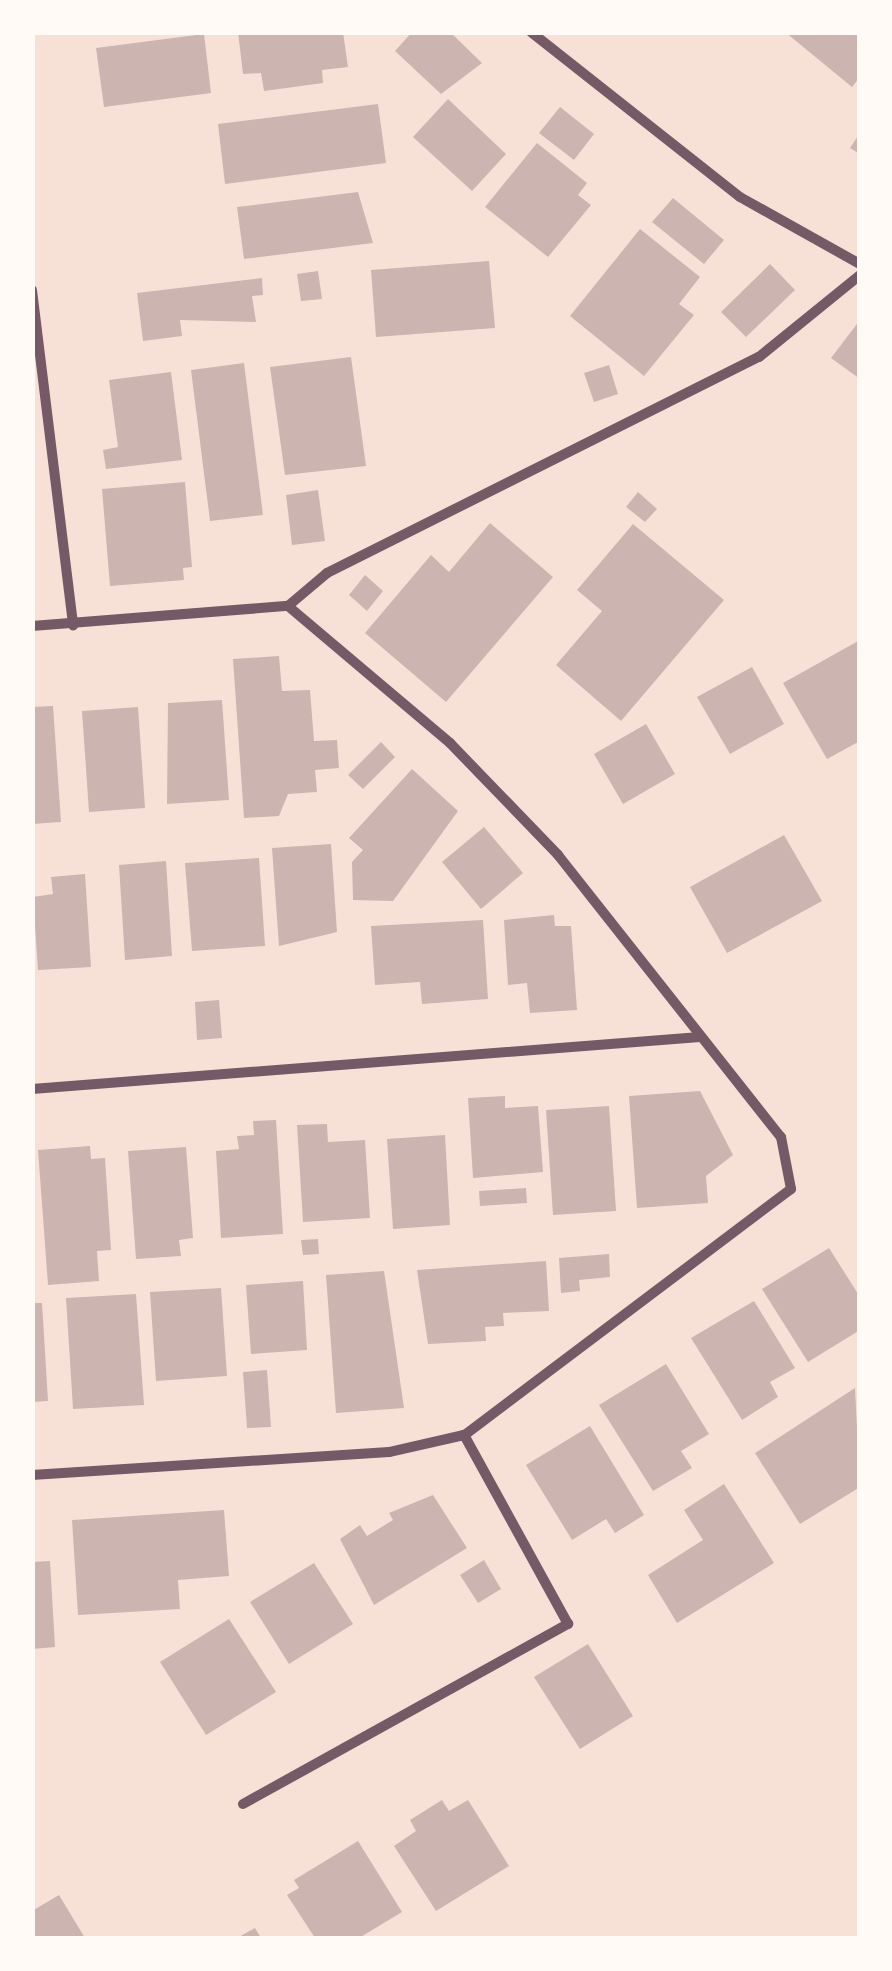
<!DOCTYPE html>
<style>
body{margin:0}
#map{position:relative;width:892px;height:1971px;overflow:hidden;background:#f7e1d7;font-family:"Fira Sans",sans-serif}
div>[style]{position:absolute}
.building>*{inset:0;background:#ccb4b1}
.minor>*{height:10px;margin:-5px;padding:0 5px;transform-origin:5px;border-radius:5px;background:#755966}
span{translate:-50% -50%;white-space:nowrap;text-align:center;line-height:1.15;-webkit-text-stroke:10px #fffaf5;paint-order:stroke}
.frame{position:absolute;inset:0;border:35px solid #fffaf5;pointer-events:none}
</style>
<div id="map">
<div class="building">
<div style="clip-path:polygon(238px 32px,343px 32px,348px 67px,322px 70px,323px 83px,264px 91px,261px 73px,243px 74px)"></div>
<div style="clip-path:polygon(412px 32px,450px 32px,482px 63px,441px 94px,395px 51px)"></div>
<div style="clip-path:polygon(785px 32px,860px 32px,860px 77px,852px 87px)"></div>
<div style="clip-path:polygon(204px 34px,211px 93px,104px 107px,96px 48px)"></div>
<div style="clip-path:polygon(448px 99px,506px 154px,472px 191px,413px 137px)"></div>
<div style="clip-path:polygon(378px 104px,386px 163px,225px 184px,218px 124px)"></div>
<div style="clip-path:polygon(560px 107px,594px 134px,574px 160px,539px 133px)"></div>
<div style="clip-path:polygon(860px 133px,860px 154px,850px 148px)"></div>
<div style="clip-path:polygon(537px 143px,587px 183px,578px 195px,591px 205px,548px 257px,485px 207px)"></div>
<div style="clip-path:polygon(358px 192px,373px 243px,244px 259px,237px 207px)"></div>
<div style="clip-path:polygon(673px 198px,724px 240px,704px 264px,652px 222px)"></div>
<div style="clip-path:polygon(640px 229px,700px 277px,679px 304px,694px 315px,644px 376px,570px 316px)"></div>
<div style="clip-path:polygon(489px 261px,495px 328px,376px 337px,371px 270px)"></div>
<div style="clip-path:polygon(770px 264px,795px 290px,746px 337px,721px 312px)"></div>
<div style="clip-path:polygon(318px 271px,322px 299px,301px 301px,297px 274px)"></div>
<div style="clip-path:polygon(262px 278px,263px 295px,252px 296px,256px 322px,180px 320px,182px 336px,143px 341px,137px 293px)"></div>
<div style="clip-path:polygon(860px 320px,860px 379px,831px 358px)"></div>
<div style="clip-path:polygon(351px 357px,366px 466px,285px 475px,270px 367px)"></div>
<div style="clip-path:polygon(244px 363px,263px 515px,210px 521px,191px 370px)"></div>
<div style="clip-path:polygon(609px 365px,618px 394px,594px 402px,584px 373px)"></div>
<div style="clip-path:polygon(171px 372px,182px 460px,106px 469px,103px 450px,118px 447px,109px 380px)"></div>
<div style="clip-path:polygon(185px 482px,192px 567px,183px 568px,184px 580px,110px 586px,102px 489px)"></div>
<div style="clip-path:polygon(318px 490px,325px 541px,292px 545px,286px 495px)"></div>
<div style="clip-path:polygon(638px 492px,657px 509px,645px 522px,626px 507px)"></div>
<div style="clip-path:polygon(490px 523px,553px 577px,446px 702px,365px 633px,431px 555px,449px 572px)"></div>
<div style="clip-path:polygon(633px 524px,724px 600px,621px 721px,556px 665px,602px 611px,577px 590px)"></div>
<div style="clip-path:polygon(365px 575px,383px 591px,367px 611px,349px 595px)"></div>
<div style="clip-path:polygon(860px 640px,860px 741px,827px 759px,783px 683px)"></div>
<div style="clip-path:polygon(279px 656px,282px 691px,310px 690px,314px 741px,337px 740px,339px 768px,315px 770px,317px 792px,288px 794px,279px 816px,244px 818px,233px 659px)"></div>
<div style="clip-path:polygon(752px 667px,784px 724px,730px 754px,697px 697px)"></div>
<div style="clip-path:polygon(222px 700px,229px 800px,167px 804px,168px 703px)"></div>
<div style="clip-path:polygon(53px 706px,61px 822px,32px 824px,32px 707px)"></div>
<div style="clip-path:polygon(138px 707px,145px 808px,89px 812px,82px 711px)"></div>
<div style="clip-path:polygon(646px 724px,675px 774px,623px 804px,594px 754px)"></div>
<div style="clip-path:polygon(381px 742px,395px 757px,363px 789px,348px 775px)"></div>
<div style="clip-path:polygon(412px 769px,458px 811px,393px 901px,353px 900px,352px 862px,363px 850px,349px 838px)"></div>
<div style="clip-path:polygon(484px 827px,523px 873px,481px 909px,442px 862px)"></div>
<div style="clip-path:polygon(784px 835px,822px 901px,727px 953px,690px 887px)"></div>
<div style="clip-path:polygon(331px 844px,337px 932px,279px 946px,272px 848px)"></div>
<div style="clip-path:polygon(259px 858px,265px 946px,192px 951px,185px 863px)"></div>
<div style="clip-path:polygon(166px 861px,172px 956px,125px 960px,119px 865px)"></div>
<div style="clip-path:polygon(85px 874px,91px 967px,38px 970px,33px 897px,53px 894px,51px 877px)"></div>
<div style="clip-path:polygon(554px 915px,555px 926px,571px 926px,577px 1010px,530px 1013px,527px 983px,508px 985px,504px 920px)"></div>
<div style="clip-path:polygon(483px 920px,488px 999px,422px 1004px,420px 982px,375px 985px,371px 926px)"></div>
<div style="clip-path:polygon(219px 1000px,222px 1038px,197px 1040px,195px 1002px)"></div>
<div style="clip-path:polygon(700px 1091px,733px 1155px,706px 1176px,708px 1203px,637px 1208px,629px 1096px)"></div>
<div style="clip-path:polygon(505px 1096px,505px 1108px,538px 1106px,543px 1172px,473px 1178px,468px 1098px)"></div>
<div style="clip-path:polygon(609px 1106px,616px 1211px,553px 1215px,546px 1110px)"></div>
<div style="clip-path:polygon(276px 1120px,283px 1234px,221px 1238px,216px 1151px,239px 1149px,237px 1136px,254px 1135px,253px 1121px)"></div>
<div style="clip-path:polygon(327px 1124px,328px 1142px,365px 1140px,370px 1218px,303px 1222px,297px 1125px)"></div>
<div style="clip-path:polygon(445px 1135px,450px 1225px,393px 1229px,387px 1139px)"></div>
<div style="clip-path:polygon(90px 1146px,91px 1159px,105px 1158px,111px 1250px,97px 1251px,99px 1281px,48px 1285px,38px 1150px)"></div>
<div style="clip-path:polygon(186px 1147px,193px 1238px,179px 1240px,181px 1256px,136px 1259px,128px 1151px)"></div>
<div style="clip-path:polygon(526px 1188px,527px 1203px,480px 1206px,479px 1191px)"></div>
<div style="clip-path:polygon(318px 1239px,319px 1254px,303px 1255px,301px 1240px)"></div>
<div style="clip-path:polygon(829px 1248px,860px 1297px,860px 1330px,808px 1362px,762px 1289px)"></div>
<div style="clip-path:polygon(609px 1254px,610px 1277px,579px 1280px,580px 1291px,561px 1293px,559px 1258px)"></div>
<div style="clip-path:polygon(546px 1261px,549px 1311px,503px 1313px,504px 1326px,485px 1327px,486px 1341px,428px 1344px,417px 1270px)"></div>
<div style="clip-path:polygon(384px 1271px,404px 1408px,336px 1413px,326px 1275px)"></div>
<div style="clip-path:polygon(303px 1281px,307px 1350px,251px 1354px,246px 1285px)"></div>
<div style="clip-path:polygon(221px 1288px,227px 1376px,156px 1381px,150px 1292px)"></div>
<div style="clip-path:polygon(136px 1294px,144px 1405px,73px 1409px,66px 1298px)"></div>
<div style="clip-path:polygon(754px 1301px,795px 1368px,770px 1382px,778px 1397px,742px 1420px,691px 1338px)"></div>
<div style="clip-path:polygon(32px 1303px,42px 1303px,48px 1401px,32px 1402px)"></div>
<div style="clip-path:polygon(666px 1364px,709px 1434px,681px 1451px,692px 1468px,653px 1491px,599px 1405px)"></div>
<div style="clip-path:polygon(267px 1370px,271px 1427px,247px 1428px,243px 1372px)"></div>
<div style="clip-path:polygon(855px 1388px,860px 1487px,800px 1524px,755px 1453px)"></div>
<div style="clip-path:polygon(590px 1426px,644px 1515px,615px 1533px,606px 1519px,572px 1540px,526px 1465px)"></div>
<div style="clip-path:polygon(724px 1484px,774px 1563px,677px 1623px,648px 1575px,703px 1540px,684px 1510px)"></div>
<div style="clip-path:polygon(433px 1495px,467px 1548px,374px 1605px,340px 1539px,360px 1525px,367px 1536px,393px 1520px,389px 1513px)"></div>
<div style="clip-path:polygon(224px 1510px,229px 1576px,178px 1580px,180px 1609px,78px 1615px,72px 1520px)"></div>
<div style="clip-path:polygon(484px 1560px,501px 1589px,478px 1603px,460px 1575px)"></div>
<div style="clip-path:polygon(50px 1561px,55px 1647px,32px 1649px,32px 1562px)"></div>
<div style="clip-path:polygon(314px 1563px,353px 1624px,289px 1664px,250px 1602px)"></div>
<div style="clip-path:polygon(229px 1619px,276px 1692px,206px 1735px,160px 1662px)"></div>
<div style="clip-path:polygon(588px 1644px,633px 1716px,580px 1749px,534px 1677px)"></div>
<div style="clip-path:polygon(442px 1800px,449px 1811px,468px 1800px,509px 1866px,436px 1911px,394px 1846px,416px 1831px,410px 1820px)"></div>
<div style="clip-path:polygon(358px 1841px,402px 1912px,359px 1938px,315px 1938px,287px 1895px,299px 1888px,294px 1880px)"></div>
<div style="clip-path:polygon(59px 1895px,85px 1938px,32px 1938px,32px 1911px)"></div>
<div style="clip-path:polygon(255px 1928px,261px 1938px,237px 1938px)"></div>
</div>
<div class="minor">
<div style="left:531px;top:32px;width:266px;rotate:38.3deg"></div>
<div style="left:740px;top:197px;width:137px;rotate:29.2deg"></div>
<div style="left:32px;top:290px;width:338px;rotate:83deg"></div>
<div style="left:288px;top:606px;width:51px;rotate:-40.2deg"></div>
<div style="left:327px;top:573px;width:483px;rotate:-26.6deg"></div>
<div style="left:759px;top:357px;width:130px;rotate:-39.1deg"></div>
<div style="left:32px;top:626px;width:257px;rotate:-4.5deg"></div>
<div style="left:288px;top:606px;width:212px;rotate:40.2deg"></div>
<div style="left:450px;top:743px;width:156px;rotate:46deg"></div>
<div style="left:558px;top:855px;width:360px;rotate:51.7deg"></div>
<div style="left:781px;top:1137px;width:53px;rotate:79.1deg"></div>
<div style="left:791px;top:1189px;width:409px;rotate:143deg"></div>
<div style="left:464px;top:1435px;width:77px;rotate:167.2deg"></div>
<div style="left:389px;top:1452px;width:358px;rotate:176.3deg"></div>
<div style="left:32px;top:1089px;width:670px;rotate:-4.45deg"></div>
<div style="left:243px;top:1804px;width:372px;rotate:-29deg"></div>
<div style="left:568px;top:1624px;width:216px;rotate:-118.8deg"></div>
</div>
<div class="frame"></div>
</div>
